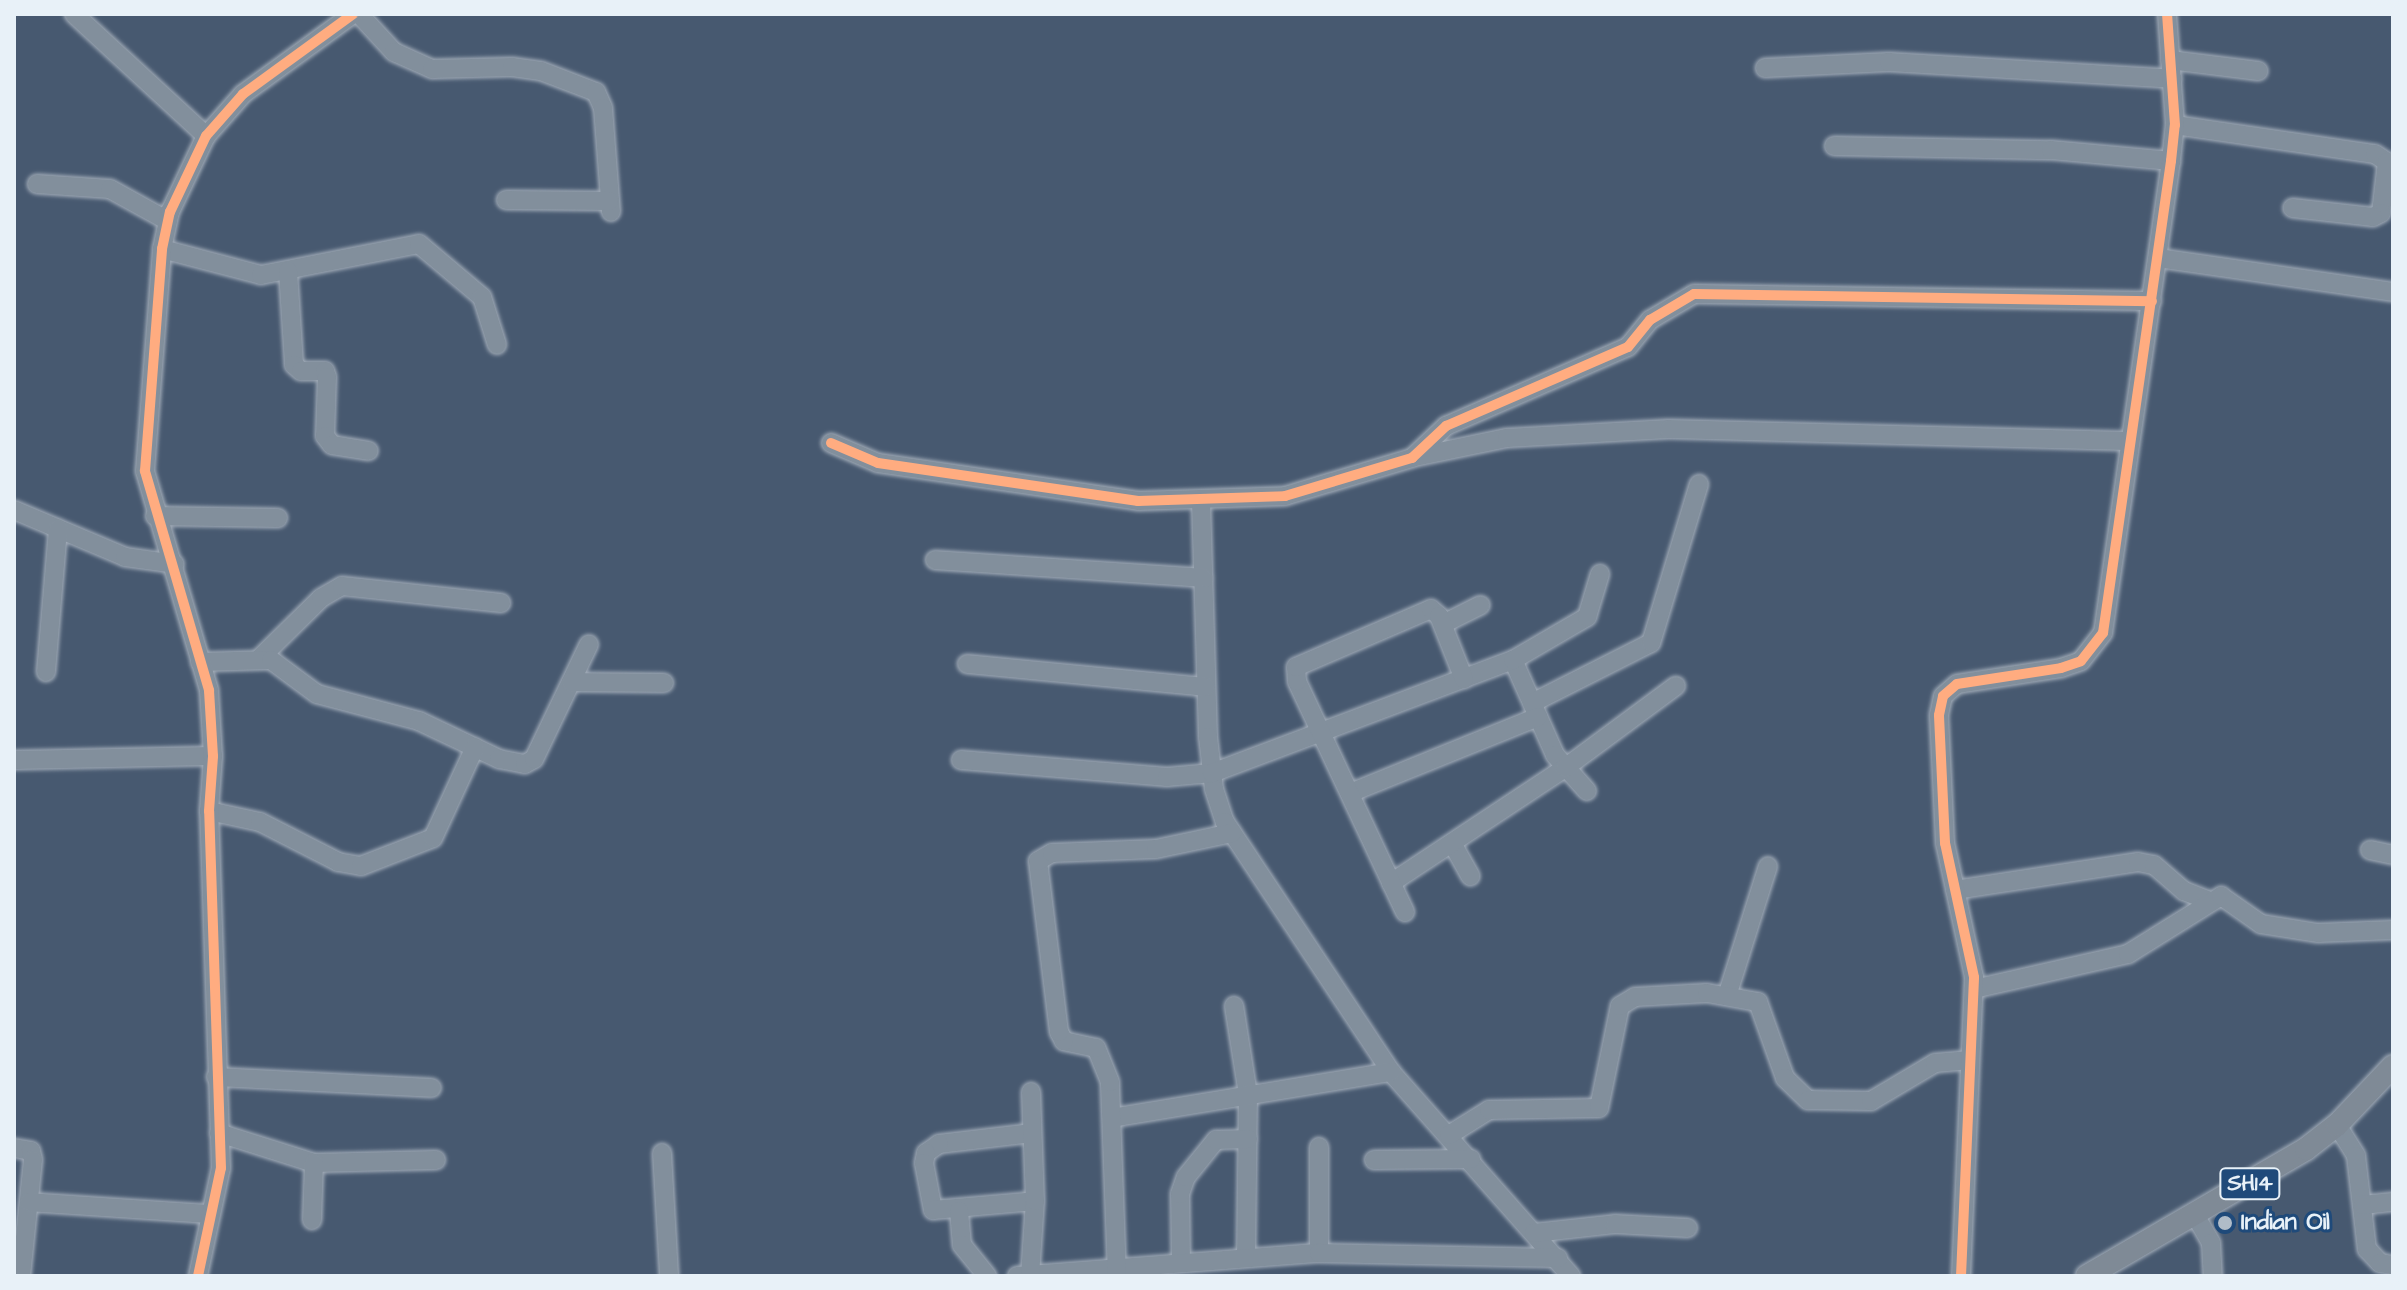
<!DOCTYPE html>
<style>
body{margin:0}
#map{position:relative;width:2407px;height:1290px;overflow:hidden;background:#475970;font-family:"Architects Daughter",sans-serif}
div>[style]{position:absolute}
.roads{filter:drop-shadow(0 0 2px #a2acb8) drop-shadow(0 0 2px #a2acb8)}
.minor>*{height:18px;margin:-9px;padding:0 9px;transform-origin:9px;border-radius:9px;background:#828f9c}
.major>*{height:22px;margin:-11px;padding:0 11px;transform-origin:11px;border-radius:11px;background:#7f8a96}
.cycleway>*{height:10px;margin:-5px;padding:0 5px;transform-origin:5px;border-radius:5px;background:#ffac80}
.dots>*{width:22px;height:22px;translate:-50% -50%;box-sizing:border-box;border:4px solid #1f4a7a;border-radius:50%}
span{translate:-50% -50%;white-space:nowrap;text-align:center;line-height:1.15;-webkit-text-stroke:6px #1f4a7a;paint-order:stroke}
.shield-label span{padding:2px 6px;background:#1f4a7a;border:2px solid;border-radius:6px;-webkit-text-stroke-width:0}
.shield-label{font-size:22px;color:#e8f1f8;font-weight:700}
.poi-label{font-size:24px;color:#e8f1f8;font-weight:700}
.left{translate:0 -50%;text-align:left}
.frame{position:absolute;inset:0;border:16px solid #e8f1f8;pointer-events:none}
</style>
<div id="map">
<div class="roads">
<div class="minor">
<div style="left:74px;top:14px;width:180px;rotate:42.7deg"></div>
<div style="left:359px;top:14px;width:52px;rotate:47.4deg"></div>
<div style="left:394px;top:52px;width:42px;rotate:24.1deg"></div>
<div style="left:432px;top:69px;width:80px;rotate:-1.4deg"></div>
<div style="left:512px;top:67px;width:29px;rotate:8deg"></div>
<div style="left:541px;top:71px;width:59px;rotate:20.9deg"></div>
<div style="left:596px;top:92px;width:17px;rotate:66deg"></div>
<div style="left:603px;top:108px;width:104px;rotate:85.6deg"></div>
<div style="left:2170px;top:60px;width:89px;rotate:7.1deg"></div>
<div style="left:1765px;top:68px;width:124px;rotate:-2.8deg"></div>
<div style="left:1889px;top:62px;width:284px;rotate:3.4deg"></div>
<div style="left:2175px;top:125px;width:202px;rotate:8.3deg"></div>
<div style="left:2375px;top:154px;width:14px;rotate:34deg"></div>
<div style="left:2387px;top:162px;width:51px;rotate:96.7deg"></div>
<div style="left:2381px;top:213px;width:9px;rotate:153deg"></div>
<div style="left:2373px;top:217px;width:81px;rotate:-173.6deg"></div>
<div style="left:1834px;top:146px;width:217px;rotate:1.1deg"></div>
<div style="left:2051px;top:150px;width:121px;rotate:5.2deg"></div>
<div style="left:37px;top:184px;width:73px;rotate:3.9deg"></div>
<div style="left:110px;top:189px;width:66px;rotate:28.9deg"></div>
<div style="left:506px;top:200px;width:103px;rotate:0.6deg"></div>
<div style="left:162px;top:249px;width:102px;rotate:14.7deg"></div>
<div style="left:261px;top:275px;width:161px;rotate:-11.1deg"></div>
<div style="left:419px;top:244px;width:82px;rotate:40.1deg"></div>
<div style="left:482px;top:297px;width:50px;rotate:72.6deg"></div>
<div style="left:2158px;top:258px;width:237px;rotate:8.2deg"></div>
<div style="left:288px;top:271px;width:94px;rotate:86.3deg"></div>
<div style="left:294px;top:365px;width:9px;rotate:41deg"></div>
<div style="left:301px;top:371px;width:24px"></div>
<div style="left:325px;top:371px;width:6px;rotate:72deg"></div>
<div style="left:327px;top:377px;width:59px;rotate:91.9deg"></div>
<div style="left:325px;top:436px;width:11px;rotate:52deg"></div>
<div style="left:332px;top:445px;width:37px;rotate:9deg"></div>
<div style="left:831px;top:443px;width:51px;rotate:23.1deg"></div>
<div style="left:878px;top:463px;width:263px;rotate:8.3deg"></div>
<div style="left:1138px;top:501px;width:147px;rotate:-1.9deg"></div>
<div style="left:1285px;top:496px;width:133px;rotate:-16.7deg"></div>
<div style="left:1412px;top:458px;width:47px;rotate:-43.3deg"></div>
<div style="left:1446px;top:426px;width:198px;rotate:-23.5deg"></div>
<div style="left:1628px;top:347px;width:35px;rotate:-51deg"></div>
<div style="left:1650px;top:320px;width:51px;rotate:-30.6deg"></div>
<div style="left:1694px;top:294px;width:458px;rotate:0.9deg"></div>
<div style="left:1415px;top:457px;width:94px;rotate:-11.7deg"></div>
<div style="left:1507px;top:438px;width:162px;rotate:-3.2deg"></div>
<div style="left:1669px;top:429px;width:458px;rotate:1.5deg"></div>
<div style="left:1201px;top:501px;width:236px;rotate:88.3deg"></div>
<div style="left:1208px;top:737px;width:52px;rotate:83.4deg"></div>
<div style="left:1214px;top:789px;width:35px;rotate:72deg"></div>
<div style="left:1225px;top:822px;width:300px;rotate:56.4deg"></div>
<div style="left:1391px;top:1072px;width:272px;rotate:48.6deg"></div>
<div style="left:14px;top:510px;width:121px;rotate:22.9deg"></div>
<div style="left:125px;top:557px;width:50px;rotate:8deg"></div>
<div style="left:155px;top:516px;width:123px;rotate:0.9deg"></div>
<div style="left:935px;top:560px;width:269px;rotate:3.8deg"></div>
<div style="left:1443px;top:624px;width:42px;rotate:-26.6deg"></div>
<div style="left:258px;top:660px;width:88px;rotate:-44.5deg"></div>
<div style="left:321px;top:598px;width:24px;rotate:-30deg"></div>
<div style="left:342px;top:586px;width:160px;rotate:6.1deg"></div>
<div style="left:1513px;top:660px;width:104px;rotate:66.1deg"></div>
<div style="left:1555px;top:755px;width:48px;rotate:48.4deg"></div>
<div style="left:200px;top:662px;width:71px;rotate:-1.6deg"></div>
<div style="left:271px;top:660px;width:57px;rotate:36.5deg"></div>
<div style="left:317px;top:694px;width:106px;rotate:14.8deg"></div>
<div style="left:419px;top:721px;width:89px;rotate:25.4deg"></div>
<div style="left:499px;top:759px;width:26px;rotate:11deg"></div>
<div style="left:525px;top:764px;width:10px;rotate:-29deg"></div>
<div style="left:534px;top:759px;width:127px;rotate:-64.4deg"></div>
<div style="left:967px;top:664px;width:240px;rotate:5.5deg"></div>
<div style="left:46px;top:672px;width:144px;rotate:-85.2deg"></div>
<div style="left:571px;top:682px;width:93px;rotate:0.6deg"></div>
<div style="left:1532px;top:703px;width:133px;rotate:-26.8deg"></div>
<div style="left:1651px;top:643px;width:166px;rotate:-73.2deg"></div>
<div style="left:14px;top:760px;width:199px;rotate:-1.2deg"></div>
<div style="left:961px;top:760px;width:207px;rotate:4.7deg"></div>
<div style="left:1167px;top:777px;width:45px;rotate:-5.1deg"></div>
<div style="left:1212px;top:773px;width:322px;rotate:-20.6deg"></div>
<div style="left:1513px;top:660px;width:86px;rotate:-30.2deg"></div>
<div style="left:1587px;top:617px;width:45px;rotate:-73.2deg"></div>
<div style="left:1350px;top:793px;width:203px;rotate:-22deg"></div>
<div style="left:209px;top:811px;width:52px;rotate:12.2deg"></div>
<div style="left:260px;top:822px;width:88px;rotate:27.1deg"></div>
<div style="left:338px;top:862px;width:23px;rotate:10deg"></div>
<div style="left:361px;top:866px;width:77px;rotate:-21.3deg"></div>
<div style="left:433px;top:838px;width:100px;rotate:-65.2deg"></div>
<div style="left:1452px;top:843px;width:38px;rotate:61deg"></div>
<div style="left:2370px;top:850px;width:24px;rotate:12deg"></div>
<div style="left:1391px;top:883px;width:209px;rotate:-33.5deg"></div>
<div style="left:1565px;top:768px;width:138px;rotate:-36.5deg"></div>
<div style="left:1955px;top:890px;width:185px;rotate:-8.7deg"></div>
<div style="left:2138px;top:862px;width:16px;rotate:11deg"></div>
<div style="left:2154px;top:865px;width:40px;rotate:41deg"></div>
<div style="left:2184px;top:891px;width:26px;rotate:21deg"></div>
<div style="left:1405px;top:912px;width:255px;rotate:-115.1deg"></div>
<div style="left:1297px;top:681px;width:14px;rotate:-94deg"></div>
<div style="left:1296px;top:667px;width:147px;rotate:-23.2deg"></div>
<div style="left:1431px;top:609px;width:11px;rotate:41deg"></div>
<div style="left:1439px;top:616px;width:68px;rotate:68.4deg"></div>
<div style="left:1974px;top:989px;width:158px;rotate:-12.8deg"></div>
<div style="left:2128px;top:954px;width:110px;rotate:-31.9deg"></div>
<div style="left:2221px;top:896px;width:49px;rotate:35deg"></div>
<div style="left:2261px;top:924px;width:58px;rotate:9deg"></div>
<div style="left:2318px;top:933px;width:75px;rotate:-2.3deg"></div>
<div style="left:1727px;top:996px;width:136px;rotate:-72.5deg"></div>
<div style="left:1234px;top:1006px;width:89px;rotate:81deg"></div>
<div style="left:1248px;top:1094px;width:163px;rotate:90.7deg"></div>
<div style="left:216px;top:1077px;width:216px;rotate:2.9deg"></div>
<div style="left:1112px;top:1118px;width:283px;rotate:-9.4deg"></div>
<div style="left:2337px;top:1125px;width:36px;rotate:58deg"></div>
<div style="left:2356px;top:1156px;width:94px;rotate:83.3deg"></div>
<div style="left:2367px;top:1249px;width:19px;rotate:47deg"></div>
<div style="left:2380px;top:1263px;width:13px;rotate:9deg"></div>
<div style="left:219px;top:1133px;width:100px;rotate:17.5deg"></div>
<div style="left:314px;top:1163px;width:122px;rotate:-1.4deg"></div>
<div style="left:1032px;top:1133px;width:94px;rotate:173.3deg"></div>
<div style="left:939px;top:1144px;width:16px;rotate:145deg"></div>
<div style="left:926px;top:1153px;width:10px;rotate:101deg"></div>
<div style="left:924px;top:1163px;width:48px;rotate:79.2deg"></div>
<div style="left:933px;top:1210px;width:102px;rotate:-5deg"></div>
<div style="left:1449px;top:1135px;width:47px;rotate:-32deg"></div>
<div style="left:1489px;top:1110px;width:110px;rotate:-1deg"></div>
<div style="left:1599px;top:1108px;width:104px;rotate:-78.4deg"></div>
<div style="left:1620px;top:1006px;width:17px;rotate:-31deg"></div>
<div style="left:1635px;top:997px;width:72px;rotate:-3.2deg"></div>
<div style="left:1707px;top:993px;width:52px;rotate:10deg"></div>
<div style="left:1758px;top:1002px;width:81px;rotate:70.4deg"></div>
<div style="left:1785px;top:1078px;width:32px;rotate:44deg"></div>
<div style="left:1808px;top:1100px;width:63px;rotate:0.9deg"></div>
<div style="left:1871px;top:1101px;width:74px;rotate:-30.7deg"></div>
<div style="left:1935px;top:1063px;width:35px;rotate:-5deg"></div>
<div style="left:14px;top:1148px;width:17px;rotate:10deg"></div>
<div style="left:31px;top:1151px;width:9px;rotate:77deg"></div>
<div style="left:33px;top:1160px;width:117px;rotate:95.9deg"></div>
<div style="left:662px;top:1153px;width:123px;rotate:86.7deg"></div>
<div style="left:1374px;top:1160px;width:97px;rotate:-0.6deg"></div>
<div style="left:29px;top:1202px;width:182px;rotate:3.8deg"></div>
<div style="left:2363px;top:1205px;width:30px;rotate:-6deg"></div>
<div style="left:959px;top:1211px;width:34px;rotate:85deg"></div>
<div style="left:962px;top:1245px;width:40px;rotate:51deg"></div>
<div style="left:2195px;top:1215px;width:32px;rotate:60deg"></div>
<div style="left:2211px;top:1243px;width:33px;rotate:87deg"></div>
<div style="left:312px;top:1220px;width:57px;rotate:-88deg"></div>
<div style="left:1534px;top:1233px;width:81px;rotate:-6.3deg"></div>
<div style="left:1615px;top:1224px;width:73px;rotate:3.1deg"></div>
<div style="left:1319px;top:1253px;width:106px;rotate:-90deg"></div>
<div style="left:1181px;top:1263px;width:69px;rotate:-90.8deg"></div>
<div style="left:1180px;top:1194px;width:18px;rotate:-71deg"></div>
<div style="left:1186px;top:1177px;width:48px;rotate:-51deg"></div>
<div style="left:1216px;top:1140px;width:32px;rotate:-2deg"></div>
<div style="left:198px;top:1276px;width:110px;rotate:-78deg"></div>
<div style="left:221px;top:1168px;width:357px;rotate:-91.9deg"></div>
<div style="left:209px;top:811px;width:55px;rotate:-85.8deg"></div>
<div style="left:213px;top:756px;width:66px;rotate:-93.5deg"></div>
<div style="left:209px;top:690px;width:228px;rotate:-106.3deg"></div>
<div style="left:145px;top:471px;width:223px;rotate:-85.6deg"></div>
<div style="left:162px;top:249px;width:38px;rotate:-78deg"></div>
<div style="left:170px;top:212px;width:84px;rotate:-64.7deg"></div>
<div style="left:206px;top:136px;width:56px;rotate:-48.6deg"></div>
<div style="left:243px;top:94px;width:136px;rotate:-36deg"></div>
<div style="left:1017px;top:1276px;width:303px;rotate:-4.4deg"></div>
<div style="left:1319px;top:1253px;width:239px;rotate:1.2deg"></div>
<div style="left:1030px;top:1276px;width:75px;rotate:-86.2deg"></div>
<div style="left:1035px;top:1201px;width:109px;rotate:-92.1deg"></div>
<div style="left:1117px;top:1276px;width:194px;rotate:-92.1deg"></div>
<div style="left:1110px;top:1082px;width:37px;rotate:-112deg"></div>
<div style="left:1096px;top:1048px;width:33px;rotate:-168deg"></div>
<div style="left:1064px;top:1041px;width:10px;rotate:-119deg"></div>
<div style="left:1059px;top:1032px;width:172px;rotate:-97deg"></div>
<div style="left:1038px;top:861px;width:16px;rotate:-30deg"></div>
<div style="left:1052px;top:853px;width:104px;rotate:-2.2deg"></div>
<div style="left:1156px;top:849px;width:78px;rotate:-11.9deg"></div>
<div style="left:1961px;top:1276px;width:299px;rotate:-87.5deg"></div>
<div style="left:1974px;top:977px;width:137px;rotate:-102.2deg"></div>
<div style="left:1945px;top:843px;width:128px;rotate:-92.7deg"></div>
<div style="left:1939px;top:715px;width:19px;rotate:-78deg"></div>
<div style="left:1943px;top:696px;width:18px;rotate:-41deg"></div>
<div style="left:1957px;top:684px;width:105px;rotate:-8.7deg"></div>
<div style="left:2061px;top:668px;width:21px;rotate:-19deg"></div>
<div style="left:2081px;top:661px;width:36px;rotate:-52deg"></div>
<div style="left:2103px;top:633px;width:477px;rotate:-81.8deg"></div>
<div style="left:2171px;top:161px;width:36px;rotate:-84deg"></div>
<div style="left:2175px;top:125px;width:111px;rotate:-94.1deg"></div>
</div>
<div class="major">
<div style="left:2087px;top:1276px;width:253px;rotate:-30.1deg"></div>
<div style="left:2306px;top:1149px;width:39px;rotate:-38deg"></div>
<div style="left:2337px;top:1125px;width:81px;rotate:-46.5deg"></div>
</div>
</div>
<div class="cycleway">
<div style="left:831px;top:443px;width:51px;rotate:23.1deg"></div>
<div style="left:878px;top:463px;width:263px;rotate:8.3deg"></div>
<div style="left:1138px;top:501px;width:147px;rotate:-1.9deg"></div>
<div style="left:1285px;top:496px;width:133px;rotate:-16.7deg"></div>
<div style="left:1412px;top:458px;width:47px;rotate:-43.3deg"></div>
<div style="left:1446px;top:426px;width:198px;rotate:-23.5deg"></div>
<div style="left:1628px;top:347px;width:35px;rotate:-51deg"></div>
<div style="left:1650px;top:320px;width:51px;rotate:-30.6deg"></div>
<div style="left:1694px;top:294px;width:458px;rotate:0.9deg"></div>
<div style="left:198px;top:1276px;width:110px;rotate:-78deg"></div>
<div style="left:221px;top:1168px;width:357px;rotate:-91.9deg"></div>
<div style="left:209px;top:811px;width:55px;rotate:-85.8deg"></div>
<div style="left:213px;top:756px;width:66px;rotate:-93.5deg"></div>
<div style="left:209px;top:690px;width:228px;rotate:-106.3deg"></div>
<div style="left:145px;top:471px;width:223px;rotate:-85.6deg"></div>
<div style="left:162px;top:249px;width:38px;rotate:-78deg"></div>
<div style="left:170px;top:212px;width:84px;rotate:-64.7deg"></div>
<div style="left:206px;top:136px;width:56px;rotate:-48.6deg"></div>
<div style="left:243px;top:94px;width:136px;rotate:-36deg"></div>
<div style="left:1961px;top:1276px;width:299px;rotate:-87.5deg"></div>
<div style="left:1974px;top:977px;width:137px;rotate:-102.2deg"></div>
<div style="left:1945px;top:843px;width:128px;rotate:-92.7deg"></div>
<div style="left:1939px;top:715px;width:19px;rotate:-78deg"></div>
<div style="left:1943px;top:696px;width:18px;rotate:-41deg"></div>
<div style="left:1957px;top:684px;width:105px;rotate:-8.7deg"></div>
<div style="left:2061px;top:668px;width:21px;rotate:-19deg"></div>
<div style="left:2081px;top:661px;width:36px;rotate:-52deg"></div>
<div style="left:2103px;top:633px;width:477px;rotate:-81.8deg"></div>
<div style="left:2171px;top:161px;width:36px;rotate:-84deg"></div>
<div style="left:2175px;top:125px;width:111px;rotate:-94.1deg"></div>
</div>
<div class="dots">
<div style="left:2225px;top:1223px;background:#b0bcc8"></div>
</div>
<div class="shield-label">
<span style="left:2250px;top:1184px">SH14</span>
</div>
<div class="poi-label">
<span class="left" style="left:2241px;top:1223px">Indian Oil</span>
</div>
<div class="frame"></div>
</div>
